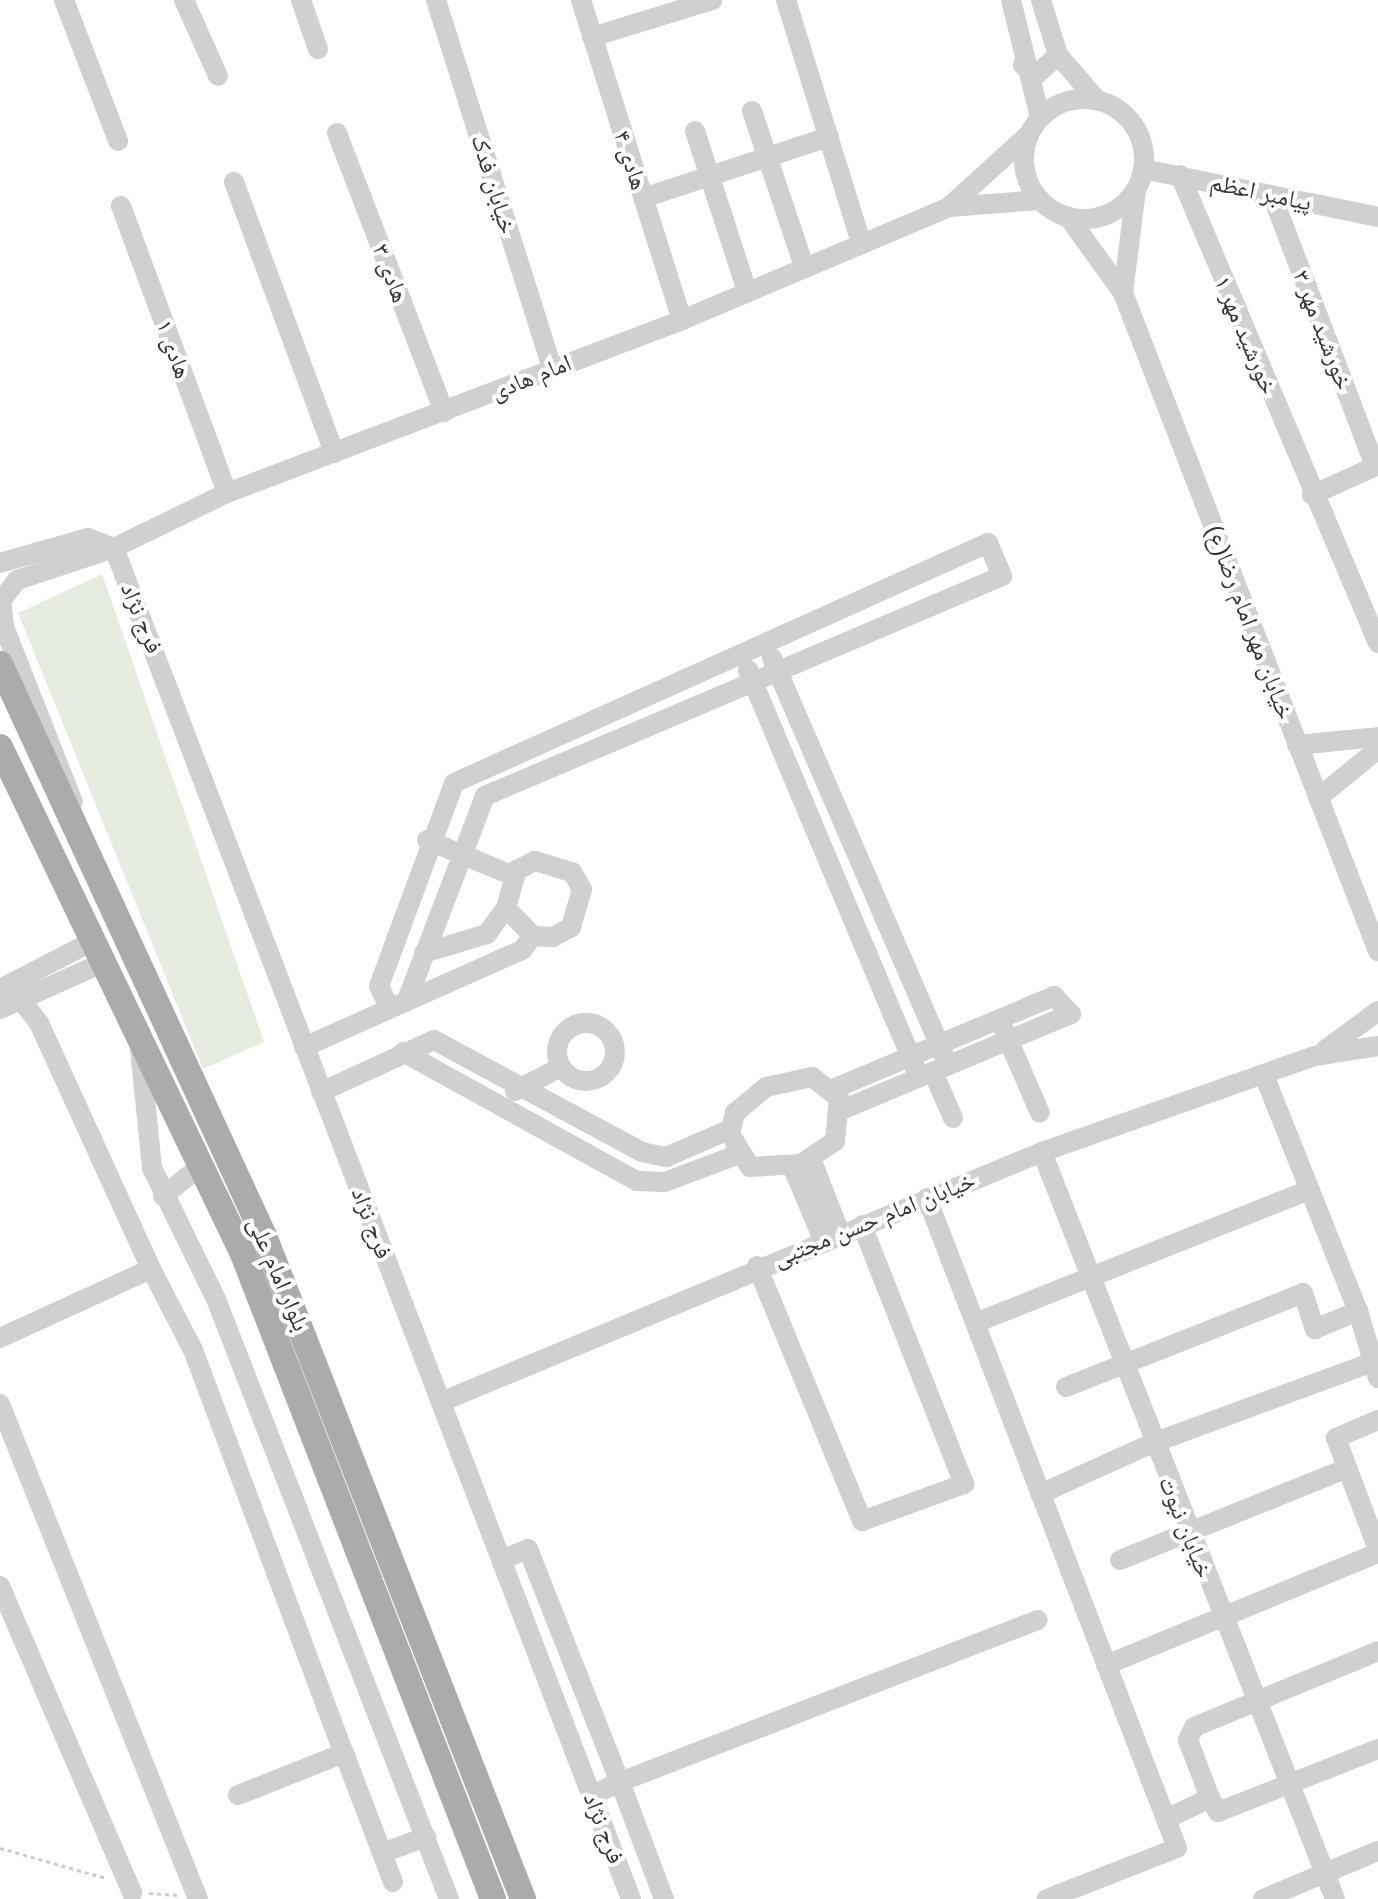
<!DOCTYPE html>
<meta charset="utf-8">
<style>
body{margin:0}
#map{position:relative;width:1378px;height:1899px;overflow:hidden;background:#fff;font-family:Helvetica,"Noto Naskh Arabic",sans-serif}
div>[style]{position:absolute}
.green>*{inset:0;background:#e6ecdf}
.path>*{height:3px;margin-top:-1.5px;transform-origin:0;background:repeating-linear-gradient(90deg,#cdcdcd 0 4px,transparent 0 8px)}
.minor>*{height:20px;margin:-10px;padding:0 10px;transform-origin:10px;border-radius:10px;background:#d0d0d0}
.minor>.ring{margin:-10px;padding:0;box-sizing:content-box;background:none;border:20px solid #d0d0d0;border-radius:50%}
.major>*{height:26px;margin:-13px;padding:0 13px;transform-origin:13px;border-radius:13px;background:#ababab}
span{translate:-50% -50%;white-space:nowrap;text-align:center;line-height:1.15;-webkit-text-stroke:8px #fff;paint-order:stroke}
.street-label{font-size:24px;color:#333}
</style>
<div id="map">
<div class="green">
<div style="clip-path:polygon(102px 574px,264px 1042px,203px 1069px,18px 613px)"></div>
</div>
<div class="path">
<div style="left:0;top:1848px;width:110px;rotate:15.8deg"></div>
<div style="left:149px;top:1893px;width:29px;rotate:4deg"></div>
</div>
<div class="minor">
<div style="left:64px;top:0;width:151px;rotate:69deg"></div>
<div style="left:184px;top:0;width:83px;rotate:65.9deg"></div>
<div style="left:301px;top:0;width:52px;rotate:70.9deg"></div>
<div style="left:436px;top:0;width:386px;rotate:72.5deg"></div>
<div style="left:581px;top:0;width:336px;rotate:72.5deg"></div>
<div style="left:786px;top:0;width:253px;rotate:72.8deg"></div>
<div style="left:1011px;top:0;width:121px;rotate:76.1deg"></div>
<div style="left:1041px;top:0;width:58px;rotate:72.8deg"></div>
<div style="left:1058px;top:55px;width:60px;rotate:49.1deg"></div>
<div style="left:592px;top:37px;width:126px;rotate:-17.1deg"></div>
<div style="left:1023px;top:65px;width:16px;rotate:38deg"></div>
<div style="left:1036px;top:75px;width:30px;rotate:-42deg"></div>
<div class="ring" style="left:1024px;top:99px;width:100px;height:100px"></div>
<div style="left:752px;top:111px;width:163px;rotate:71.5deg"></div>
<div style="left:695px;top:131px;width:168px;rotate:72deg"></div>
<div style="left:337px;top:133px;width:299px;rotate:69deg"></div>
<div style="left:1143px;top:169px;width:240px;rotate:11.5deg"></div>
<div style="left:1180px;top:175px;width:508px;rotate:67.07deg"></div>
<div style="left:234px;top:182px;width:289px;rotate:69.7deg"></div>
<div style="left:1272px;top:195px;width:290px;rotate:69.2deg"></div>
<div style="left:643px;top:198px;width:196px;rotate:-18.2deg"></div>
<div style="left:121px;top:206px;width:306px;rotate:69.7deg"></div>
<div style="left:949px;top:207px;width:107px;rotate:-42.3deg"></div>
<div style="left:1069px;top:218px;width:92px;rotate:54.2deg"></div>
<div style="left:1123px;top:293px;width:706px;rotate:68.82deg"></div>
<div style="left:1123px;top:293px;width:104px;rotate:-82.8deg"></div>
<div style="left:1312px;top:495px;width:72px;rotate:-24.4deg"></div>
<div style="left:0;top:563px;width:91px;rotate:-15.9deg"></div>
<div style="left:88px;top:538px;width:28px;rotate:21deg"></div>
<div style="left:114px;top:548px;width:102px;rotate:161.7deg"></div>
<div style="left:17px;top:580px;width:26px;rotate:127deg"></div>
<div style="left:1px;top:601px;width:26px;rotate:83deg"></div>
<div style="left:4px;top:627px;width:188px;rotate:68.5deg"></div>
<div style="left:772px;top:658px;width:433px;rotate:66.6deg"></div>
<div style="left:748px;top:670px;width:432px;rotate:67.2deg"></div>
<div style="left:1297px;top:745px;width:81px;rotate:-5.6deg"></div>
<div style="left:1318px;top:798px;width:77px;rotate:-39.2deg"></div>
<div style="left:427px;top:840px;width:94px;rotate:22.5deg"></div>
<div style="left:424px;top:953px;width:66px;rotate:-16.8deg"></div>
<div style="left:487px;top:934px;width:32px;rotate:-54deg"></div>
<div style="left:506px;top:908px;width:40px;rotate:-74deg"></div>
<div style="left:517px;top:870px;width:20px;rotate:-27deg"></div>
<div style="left:535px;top:861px;width:39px;rotate:17deg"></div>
<div style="left:572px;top:872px;width:20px;rotate:60deg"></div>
<div style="left:582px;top:889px;width:40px;rotate:106deg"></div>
<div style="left:571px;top:927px;width:21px;rotate:151deg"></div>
<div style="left:553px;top:937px;width:20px;rotate:-177deg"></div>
<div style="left:533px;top:936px;width:39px;rotate:-134deg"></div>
<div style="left:0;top:989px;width:105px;rotate:-27.3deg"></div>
<div style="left:21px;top:1000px;width:29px;rotate:52deg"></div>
<div style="left:39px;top:1023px;width:270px;rotate:65.5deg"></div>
<div style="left:389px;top:1008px;width:24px;rotate:-114deg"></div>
<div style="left:379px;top:986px;width:216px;rotate:-69.7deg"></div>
<div style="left:454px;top:783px;width:585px;rotate:-24.2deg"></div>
<div style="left:988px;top:543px;width:36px;rotate:67deg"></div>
<div style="left:1002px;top:576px;width:562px;rotate:156.95deg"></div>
<div style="left:485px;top:796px;width:216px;rotate:110.9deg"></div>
<div style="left:0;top:1009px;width:114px;rotate:-24.3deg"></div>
<div class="ring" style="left:557px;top:1023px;width:38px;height:38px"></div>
<div style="left:1004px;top:1030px;width:90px;rotate:66.6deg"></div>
<div style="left:304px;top:1047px;width:239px;rotate:-24deg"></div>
<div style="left:522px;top:950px;width:18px;rotate:-52deg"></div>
<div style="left:140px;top:1049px;width:120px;rotate:84.2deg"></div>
<div style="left:152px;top:1168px;width:146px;rotate:64deg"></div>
<div style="left:216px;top:1299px;width:644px;rotate:68.78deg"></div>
<div style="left:1325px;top:1050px;width:66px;rotate:-36.3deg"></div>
<div style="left:403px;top:1052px;width:267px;rotate:28.9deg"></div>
<div style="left:637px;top:1181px;width:28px;rotate:2deg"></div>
<div style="left:665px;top:1182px;width:77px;rotate:-20.6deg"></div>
<div style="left:933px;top:1072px;width:50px;rotate:66.5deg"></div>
<div style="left:1264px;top:1075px;width:254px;rotate:68.3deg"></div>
<div style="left:812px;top:1077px;width:34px;rotate:38deg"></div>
<div style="left:839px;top:1098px;width:43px;rotate:95.3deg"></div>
<div style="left:835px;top:1141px;width:41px;rotate:145.9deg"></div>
<div style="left:801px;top:1164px;width:51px;rotate:176.6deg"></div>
<div style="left:750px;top:1167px;width:39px;rotate:-121deg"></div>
<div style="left:730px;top:1134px;width:22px;rotate:-77deg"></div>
<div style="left:735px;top:1113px;width:40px;rotate:-40deg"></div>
<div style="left:766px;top:1087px;width:47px;rotate:-12.3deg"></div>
<div style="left:833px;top:1089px;width:240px;rotate:-22.8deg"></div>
<div style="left:1054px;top:996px;width:25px;rotate:47deg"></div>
<div style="left:1071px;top:1014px;width:251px;rotate:157.3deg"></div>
<div style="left:515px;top:1091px;width:52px;rotate:-27.6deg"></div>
<div style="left:321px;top:1092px;width:124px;rotate:-24.7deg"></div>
<div style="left:434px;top:1040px;width:236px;rotate:28.3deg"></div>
<div style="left:642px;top:1152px;width:25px;rotate:12deg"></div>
<div style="left:666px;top:1157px;width:71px;rotate:-23.3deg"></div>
<div style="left:1042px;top:1152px;width:802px;rotate:68.58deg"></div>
<div style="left:811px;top:1159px;width:79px;rotate:68.6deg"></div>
<div style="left:792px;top:1166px;width:79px;rotate:67deg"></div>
<div style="left:163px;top:1196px;width:50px;rotate:-38.5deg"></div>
<div style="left:927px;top:1198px;width:696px;rotate:68.96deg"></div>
<div style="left:1177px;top:1848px;width:140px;rotate:158.6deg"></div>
<div style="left:757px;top:1266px;width:276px;rotate:67.6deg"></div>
<div style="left:862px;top:1521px;width:109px;rotate:-19.9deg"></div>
<div style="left:964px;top:1484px;width:278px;rotate:-111.5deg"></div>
<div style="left:975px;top:1323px;width:360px;rotate:-21.7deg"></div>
<div style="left:0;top:1338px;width:166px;rotate:-24.6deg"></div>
<div style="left:151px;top:1269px;width:91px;rotate:62.6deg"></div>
<div style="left:193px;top:1350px;width:430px;rotate:69.5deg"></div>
<div style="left:1066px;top:1387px;width:255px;rotate:-21.6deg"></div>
<div style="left:1303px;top:1293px;width:38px;rotate:72deg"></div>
<div style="left:1315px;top:1329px;width:47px;rotate:-22.7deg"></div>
<div style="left:1358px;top:1311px;width:70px;rotate:73.4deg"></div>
<div style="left:441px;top:1402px;width:651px;rotate:-22.59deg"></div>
<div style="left:1042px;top:1152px;width:289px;rotate:-19.4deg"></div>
<div style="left:1315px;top:1056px;width:64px;rotate:-9deg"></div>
<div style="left:0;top:1404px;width:533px;rotate:68.2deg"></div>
<div style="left:1378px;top:1420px;width:46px;rotate:156.8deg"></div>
<div style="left:1336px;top:1438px;width:120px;rotate:69.4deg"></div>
<div style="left:1040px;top:1494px;width:124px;rotate:-24.3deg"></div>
<div style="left:1153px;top:1443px;width:234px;rotate:-20.2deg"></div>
<div style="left:502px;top:1560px;width:28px;rotate:-23deg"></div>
<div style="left:528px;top:1549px;width:251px;rotate:68.5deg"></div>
<div style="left:620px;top:1782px;width:448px;rotate:-21.2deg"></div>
<div style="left:1120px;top:1560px;width:243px;rotate:-22deg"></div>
<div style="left:0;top:1586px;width:334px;rotate:66.7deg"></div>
<div style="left:1106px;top:1665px;width:294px;rotate:-22.4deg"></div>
<div style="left:238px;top:1795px;width:114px;rotate:-21.6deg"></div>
<div style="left:344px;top:1753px;width:138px;rotate:69.2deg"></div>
<div style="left:592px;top:1795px;width:31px;rotate:-25deg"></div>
<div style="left:620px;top:1782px;width:125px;rotate:69.4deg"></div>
<div style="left:1210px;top:1798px;width:62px;rotate:-110.8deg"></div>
<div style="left:1188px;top:1740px;width:14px;rotate:-65deg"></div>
<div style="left:1194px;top:1727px;width:199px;rotate:-22.4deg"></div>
<div style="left:1166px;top:1819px;width:49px;rotate:-25.5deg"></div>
<div style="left:1210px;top:1798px;width:16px;rotate:60deg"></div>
<div style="left:1218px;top:1812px;width:172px;rotate:-21.5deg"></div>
<div style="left:382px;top:1853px;width:47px;rotate:-20deg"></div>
<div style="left:631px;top:1899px;width:1447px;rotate:-110.94deg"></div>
<div style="left:114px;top:548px;width:126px;rotate:-26deg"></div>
<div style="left:227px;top:493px;width:487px;rotate:-20.8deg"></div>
<div style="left:682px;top:320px;width:290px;rotate:-22.9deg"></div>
<div style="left:949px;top:207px;width:90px;rotate:-4.4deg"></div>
<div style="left:1263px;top:1899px;width:125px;rotate:-22.7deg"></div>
</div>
<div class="major">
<div style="left:0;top:664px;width:630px;rotate:65.22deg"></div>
<div style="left:264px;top:1236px;width:712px;rotate:68.66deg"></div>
<div style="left:0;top:747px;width:562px;rotate:64.39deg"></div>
<div style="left:243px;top:1254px;width:692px;rotate:68.81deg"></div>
</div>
<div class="street-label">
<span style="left:631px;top:160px;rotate:72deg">هادی ۴</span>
<span style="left:494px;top:184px;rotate:73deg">خیابان فدک</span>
<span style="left:1261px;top:192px;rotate:12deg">پیامبر اعظم</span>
<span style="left:391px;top:273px;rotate:69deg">هادی ۳</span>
<span style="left:1323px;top:330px;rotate:69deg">خورشید مهر ۳</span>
<span style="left:1246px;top:335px;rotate:67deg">خورشید مهر ۱</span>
<span style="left:174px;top:349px;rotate:70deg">هادی ۱</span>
<span style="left:531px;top:377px;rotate:-22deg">امام هادی</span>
<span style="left:142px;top:618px;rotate:68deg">فرج نژاد</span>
<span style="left:1250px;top:622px;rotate:69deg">خیابان مهر امام رضا(ع)</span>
<span style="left:874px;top:1219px;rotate:-22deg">خیابان امام حسن مجتبی</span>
<span style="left:372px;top:1223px;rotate:69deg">فرج نژاد</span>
<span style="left:279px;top:1274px;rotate:67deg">بلوار امام علی</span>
<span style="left:1186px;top:1527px;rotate:68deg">خیابان نبوت</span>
<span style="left:604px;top:1828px;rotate:69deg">فرج نژاد</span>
</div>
</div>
